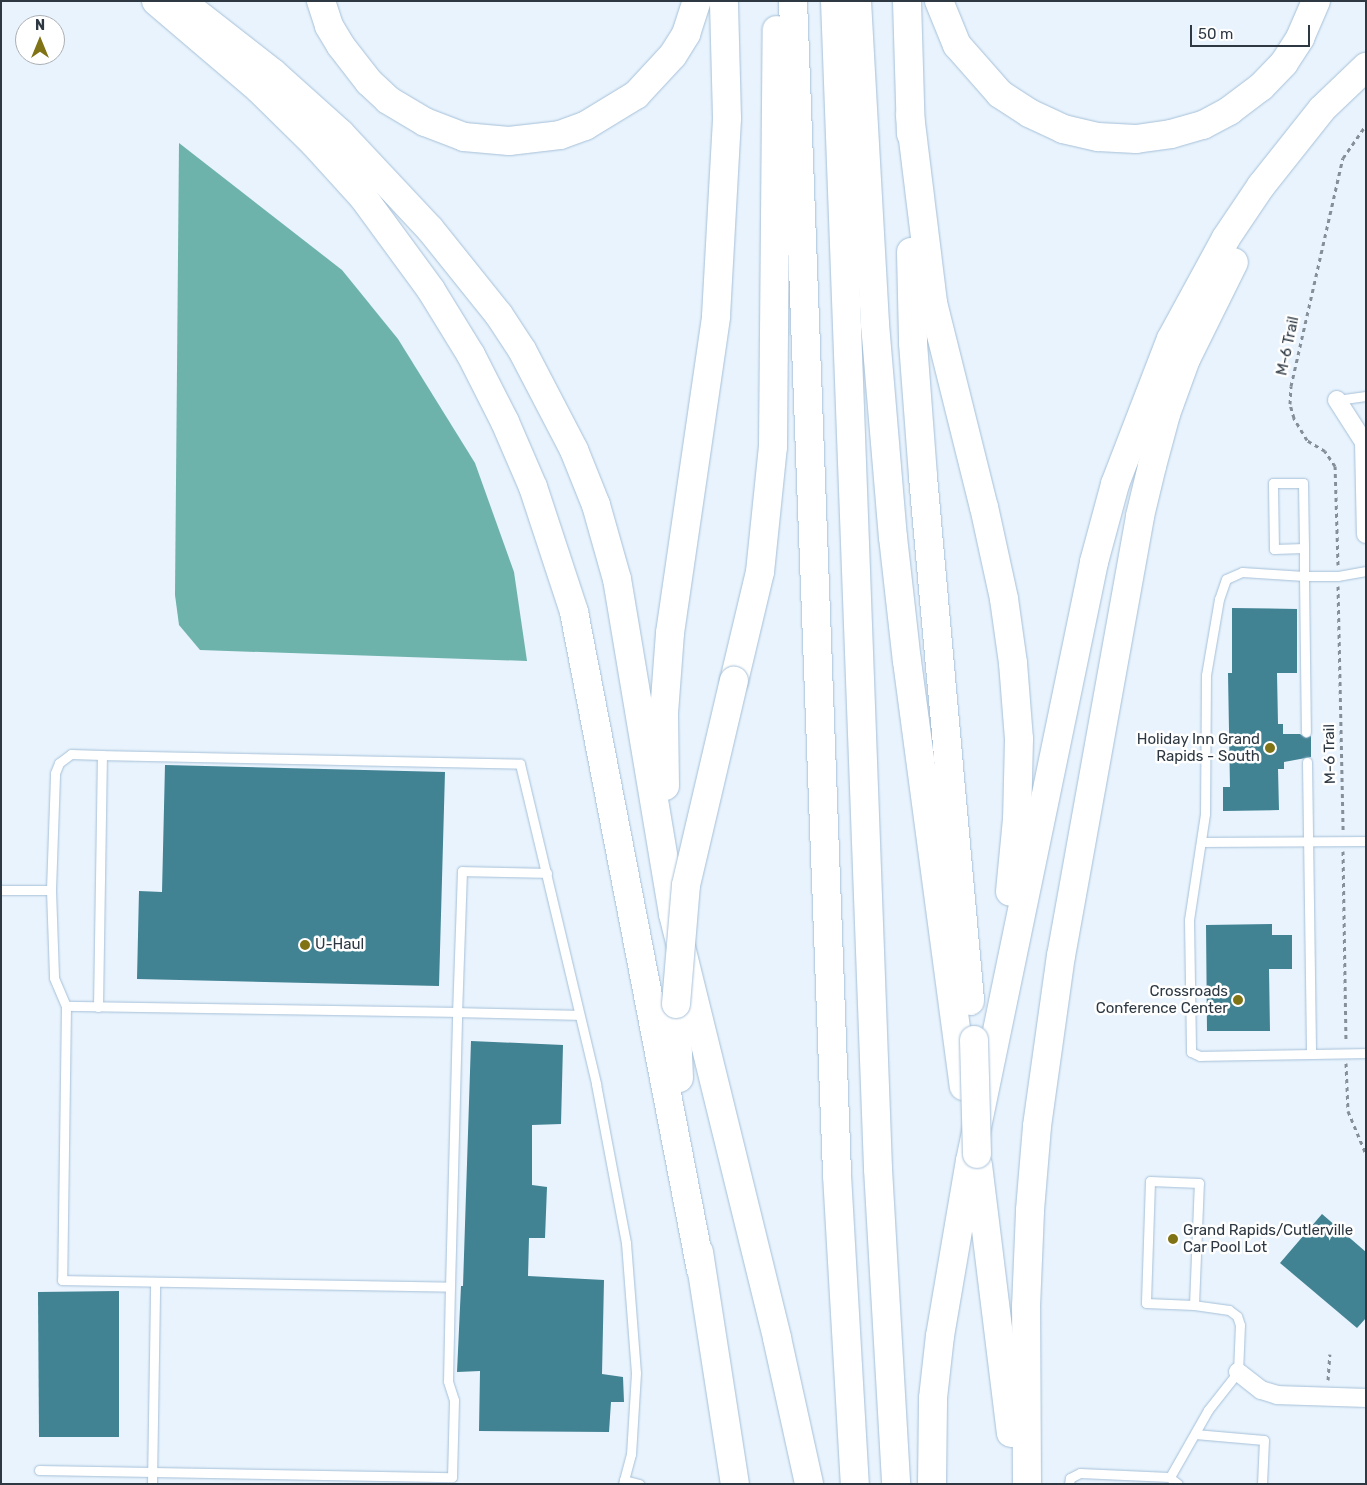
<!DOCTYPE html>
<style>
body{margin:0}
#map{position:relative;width:1367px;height:1485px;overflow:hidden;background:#e8f3fd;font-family:Rubik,sans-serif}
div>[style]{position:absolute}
.water>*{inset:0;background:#6eb2ac}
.building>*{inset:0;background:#418293}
.path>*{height:3px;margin-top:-1.5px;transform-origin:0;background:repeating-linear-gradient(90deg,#848f99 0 4px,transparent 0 8px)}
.roads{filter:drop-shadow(0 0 1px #a6c0d8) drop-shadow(0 0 1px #a6c0d8)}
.service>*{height:9px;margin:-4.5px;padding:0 4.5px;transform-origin:4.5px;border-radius:4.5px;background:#fff}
.minor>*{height:18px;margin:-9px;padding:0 9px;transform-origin:9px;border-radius:9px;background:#fff}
.motorway>*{height:28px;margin:-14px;padding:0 14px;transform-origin:14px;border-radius:14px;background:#fff}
.bridges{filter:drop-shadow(0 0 1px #a6c0d8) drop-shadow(0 0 1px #a6c0d8)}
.motorway-bridge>*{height:28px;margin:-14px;padding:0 14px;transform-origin:14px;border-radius:14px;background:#fff}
.dots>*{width:14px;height:14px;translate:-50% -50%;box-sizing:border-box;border:2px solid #fff;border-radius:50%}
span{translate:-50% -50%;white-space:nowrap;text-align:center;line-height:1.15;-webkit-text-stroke:5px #fff;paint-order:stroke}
.street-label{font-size:15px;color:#2d3842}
.poi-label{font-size:15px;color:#2d3842}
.right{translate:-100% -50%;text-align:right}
.left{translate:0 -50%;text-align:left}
.frame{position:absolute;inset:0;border:2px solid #2d3842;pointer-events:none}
.north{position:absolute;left:15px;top:15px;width:50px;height:50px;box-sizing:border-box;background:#fff;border:1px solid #abafb3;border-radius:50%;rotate:0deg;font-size:14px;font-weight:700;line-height:20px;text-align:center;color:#2d3842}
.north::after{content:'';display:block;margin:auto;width:18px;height:22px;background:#7f7315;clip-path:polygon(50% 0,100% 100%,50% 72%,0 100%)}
.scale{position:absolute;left:1190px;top:25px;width:120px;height:22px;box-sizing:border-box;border:2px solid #2d3842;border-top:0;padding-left:6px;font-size:15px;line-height:18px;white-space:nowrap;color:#2d3842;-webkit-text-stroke:4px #fff;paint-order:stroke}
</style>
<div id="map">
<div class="water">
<div style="clip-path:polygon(179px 143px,342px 270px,398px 339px,475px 463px,514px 572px,527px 661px,200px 650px,179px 625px,175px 595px)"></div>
</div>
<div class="building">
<div style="clip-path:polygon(1232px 608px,1297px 609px,1297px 673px,1277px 673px,1278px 724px,1283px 724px,1283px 734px,1300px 734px,1306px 738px,1311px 736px,1311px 757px,1284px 762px,1284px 769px,1278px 769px,1279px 810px,1223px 811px,1223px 787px,1230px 787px,1228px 673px,1232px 673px)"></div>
<div style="clip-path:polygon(165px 765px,445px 772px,439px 986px,137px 979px,139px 891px,162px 892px)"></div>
<div style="clip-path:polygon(1272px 924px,1272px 935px,1292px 935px,1292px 969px,1269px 969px,1270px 1031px,1207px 1031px,1206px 925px)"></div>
<div style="clip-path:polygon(471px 1041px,563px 1045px,561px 1124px,532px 1125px,532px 1185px,547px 1187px,545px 1238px,529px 1238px,528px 1276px,604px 1280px,602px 1374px,623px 1377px,624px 1402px,611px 1402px,609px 1432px,479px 1431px,480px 1371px,457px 1372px,461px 1286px,463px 1286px)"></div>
<div style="clip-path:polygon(1322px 1214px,1366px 1252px,1366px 1318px,1357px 1328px,1280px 1263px)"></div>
<div style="clip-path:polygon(119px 1291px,119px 1437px,39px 1437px,38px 1292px)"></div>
</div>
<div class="path">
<div style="left:1338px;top:565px;width:99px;rotate:-91.7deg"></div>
<div style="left:1335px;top:466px;width:18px;rotate:-124deg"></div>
<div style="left:1325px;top:451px;width:21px;rotate:-149deg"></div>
<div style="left:1307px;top:440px;width:26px;rotate:-121deg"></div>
<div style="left:1294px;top:418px;width:15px;rotate:-106deg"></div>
<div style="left:1290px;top:404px;width:18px;rotate:-87deg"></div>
<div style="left:1291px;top:386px;width:234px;rotate:-77.2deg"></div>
<div style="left:1343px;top:158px;width:40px;rotate:-55.1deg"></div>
<div style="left:1338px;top:586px;width:244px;rotate:88.8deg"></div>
<div style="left:1343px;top:851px;width:191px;rotate:89.1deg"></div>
<div style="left:1346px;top:1063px;width:48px;rotate:87.6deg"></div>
<div style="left:1348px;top:1111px;width:47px;rotate:67.3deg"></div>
<div style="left:1328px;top:1380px;width:26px;rotate:-86deg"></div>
</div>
<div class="roads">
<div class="service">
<div style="left:1337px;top:400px;width:29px;rotate:-8deg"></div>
<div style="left:1304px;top:548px;width:30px;rotate:178deg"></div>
<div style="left:1274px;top:549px;width:66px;rotate:-90.9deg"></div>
<div style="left:1273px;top:483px;width:30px"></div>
<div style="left:1303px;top:483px;width:65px;rotate:89.1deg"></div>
<div style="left:1304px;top:548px;width:28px;rotate:90deg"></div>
<div style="left:1304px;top:576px;width:156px;rotate:89.3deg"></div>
<div style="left:1366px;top:571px;width:28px;rotate:170deg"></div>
<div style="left:1338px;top:576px;width:34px;rotate:180deg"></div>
<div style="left:1304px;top:576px;width:62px;rotate:-176.3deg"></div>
<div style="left:1242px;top:572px;width:17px;rotate:156deg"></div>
<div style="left:1226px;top:579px;width:21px;rotate:109deg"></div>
<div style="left:1219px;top:599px;width:77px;rotate:99.7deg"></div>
<div style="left:1206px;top:675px;width:139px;rotate:90.4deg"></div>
<div style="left:1205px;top:814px;width:107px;rotate:98.6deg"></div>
<div style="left:1189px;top:920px;width:132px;rotate:89.1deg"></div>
<div style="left:1191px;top:1052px;width:10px;rotate:24deg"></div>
<div style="left:1200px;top:1056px;width:166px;rotate:-1deg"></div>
<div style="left:1307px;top:762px;width:292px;rotate:89.2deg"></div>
<div style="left:1202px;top:842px;width:164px;rotate:-0.3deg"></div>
<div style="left:547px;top:873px;width:85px;rotate:-178.7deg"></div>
<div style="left:462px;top:871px;width:141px;rotate:92deg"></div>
<div style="left:457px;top:1012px;width:122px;rotate:1.4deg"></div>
<div style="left:1px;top:890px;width:50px"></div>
<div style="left:51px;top:890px;width:88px;rotate:88deg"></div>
<div style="left:54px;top:978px;width:30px;rotate:67deg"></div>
<div style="left:51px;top:890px;width:117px;rotate:-88deg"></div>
<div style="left:55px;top:773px;width:11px;rotate:-68deg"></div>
<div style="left:59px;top:763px;width:15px;rotate:-37deg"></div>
<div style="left:71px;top:754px;width:31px;rotate:2deg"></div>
<div style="left:98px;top:1007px;width:252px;rotate:-89.1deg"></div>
<div style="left:102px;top:755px;width:418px;rotate:1.2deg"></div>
<div style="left:520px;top:764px;width:329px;rotate:76.6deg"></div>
<div style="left:596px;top:1084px;width:162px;rotate:79.3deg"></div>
<div style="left:626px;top:1243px;width:130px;rotate:85.6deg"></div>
<div style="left:636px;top:1373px;width:81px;rotate:93.5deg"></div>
<div style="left:631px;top:1454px;width:27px;rotate:105deg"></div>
<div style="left:1195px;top:1434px;width:69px;rotate:5deg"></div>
<div style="left:1264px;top:1440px;width:44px;rotate:92.6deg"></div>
<div style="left:39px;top:1470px;width:413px;rotate:1deg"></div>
<div style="left:452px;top:1477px;width:77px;rotate:-88.5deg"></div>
<div style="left:454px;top:1400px;width:20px;rotate:-108deg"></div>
<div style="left:448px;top:1381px;width:94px;rotate:-88.8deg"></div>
<div style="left:450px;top:1287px;width:275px;rotate:-88.5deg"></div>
<div style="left:457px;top:1012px;width:391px;rotate:-179.1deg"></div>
<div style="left:66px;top:1006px;width:274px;rotate:90.8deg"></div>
<div style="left:62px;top:1280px;width:388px;rotate:1deg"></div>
<div style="left:1170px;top:1477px;width:77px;rotate:-60.4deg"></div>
<div style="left:1208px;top:1410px;width:48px;rotate:-51.7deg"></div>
<div style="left:1238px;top:1372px;width:47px;rotate:-87.6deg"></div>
<div style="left:1240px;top:1325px;width:9px;rotate:-108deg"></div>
<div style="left:1237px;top:1316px;width:10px;rotate:-143deg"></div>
<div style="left:1229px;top:1310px;width:35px;rotate:-172deg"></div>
<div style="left:1194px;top:1305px;width:122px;rotate:-87.7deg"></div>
<div style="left:1199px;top:1183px;width:49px;rotate:-177.7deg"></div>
<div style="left:1150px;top:1181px;width:122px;rotate:91.9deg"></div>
<div style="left:1146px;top:1303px;width:48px;rotate:2.4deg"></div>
<div style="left:152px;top:1484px;width:202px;rotate:-89.1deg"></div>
<div style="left:623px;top:1484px;width:4px;rotate:-76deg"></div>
<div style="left:624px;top:1480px;width:16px;rotate:15deg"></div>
<div style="left:1069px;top:1484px;width:6px;rotate:-81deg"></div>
<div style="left:1070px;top:1478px;width:11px;rotate:-27deg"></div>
<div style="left:1080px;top:1473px;width:89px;rotate:2.6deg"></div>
<div style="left:1169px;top:1477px;width:11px;rotate:38deg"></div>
</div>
<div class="minor">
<div style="left:1337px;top:400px;width:50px;rotate:57.3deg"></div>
<div style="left:1364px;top:442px;width:92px;rotate:88.8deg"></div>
<div style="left:1238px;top:1372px;width:29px;rotate:38deg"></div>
<div style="left:1261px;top:1390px;width:17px;rotate:17deg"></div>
<div style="left:1277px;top:1395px;width:89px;rotate:1.9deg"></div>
</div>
<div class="motorway">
<div style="left:156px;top:1px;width:135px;rotate:40.5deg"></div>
<div style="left:259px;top:89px;width:77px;rotate:44.5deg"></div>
<div style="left:314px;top:143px;width:73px;rotate:47.8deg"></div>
<div style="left:363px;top:197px;width:115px;rotate:53.8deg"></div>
<div style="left:431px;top:290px;width:76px;rotate:58.4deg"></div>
<div style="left:471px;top:355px;width:75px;rotate:63.1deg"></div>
<div style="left:505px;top:422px;width:71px;rotate:66.7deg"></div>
<div style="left:533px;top:487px;width:132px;rotate:71.8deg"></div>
<div style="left:574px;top:612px;width:670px;rotate:79.08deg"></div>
<div style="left:181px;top:1px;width:117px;rotate:38deg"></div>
<div style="left:273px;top:73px;width:91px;rotate:41.9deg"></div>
<div style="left:341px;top:134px;width:130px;rotate:46.9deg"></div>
<div style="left:430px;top:229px;width:110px;rotate:51.3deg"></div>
<div style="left:499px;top:315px;width:42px;rotate:56.7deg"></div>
<div style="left:522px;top:350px;width:113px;rotate:62.5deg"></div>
<div style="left:574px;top:450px;width:59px;rotate:68.2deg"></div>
<div style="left:596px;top:505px;width:77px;rotate:74.2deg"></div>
<div style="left:617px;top:579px;width:340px;rotate:80.5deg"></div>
<div style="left:673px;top:914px;width:437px;rotate:76.2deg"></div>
<div style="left:777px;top:1338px;width:149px;rotate:77.6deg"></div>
<div style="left:321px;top:1px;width:26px;rotate:72deg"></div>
<div style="left:329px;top:26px;width:23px;rotate:59deg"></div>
<div style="left:341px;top:46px;width:46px;rotate:52.1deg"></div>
<div style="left:369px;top:82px;width:26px;rotate:43deg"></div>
<div style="left:388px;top:100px;width:43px;rotate:30.7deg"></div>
<div style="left:425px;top:122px;width:42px;rotate:21deg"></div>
<div style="left:464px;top:137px;width:45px;rotate:5.1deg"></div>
<div style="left:509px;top:141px;width:51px;rotate:-6.7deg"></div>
<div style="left:560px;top:135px;width:27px;rotate:-20deg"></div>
<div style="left:585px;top:126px;width:60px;rotate:-31.3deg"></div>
<div style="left:636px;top:95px;width:54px;rotate:-47.2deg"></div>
<div style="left:673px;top:55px;width:25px;rotate:-58deg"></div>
<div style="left:686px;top:34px;width:35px;rotate:-72deg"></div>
<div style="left:793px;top:1px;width:1175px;rotate:87.85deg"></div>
<div style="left:837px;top:1175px;width:310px;rotate:86.7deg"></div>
<div style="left:835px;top:1px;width:1169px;rotate:87.89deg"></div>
<div style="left:878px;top:1169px;width:316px;rotate:86.7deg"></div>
<div style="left:857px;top:1px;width:324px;rotate:86.8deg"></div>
<div style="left:875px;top:324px;width:214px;rotate:85.2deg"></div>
<div style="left:893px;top:537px;width:125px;rotate:83.6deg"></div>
<div style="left:907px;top:661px;width:429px;rotate:82.4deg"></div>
<div style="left:907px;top:1px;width:133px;rotate:88.3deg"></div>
<div style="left:939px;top:1px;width:48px;rotate:67.8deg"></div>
<div style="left:957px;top:45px;width:65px;rotate:48.7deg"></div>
<div style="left:1000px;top:94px;width:35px;rotate:33deg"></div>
<div style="left:1029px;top:113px;width:38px;rotate:25deg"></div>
<div style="left:1063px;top:129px;width:36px;rotate:13deg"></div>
<div style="left:1098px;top:137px;width:38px;rotate:3deg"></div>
<div style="left:1136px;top:139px;width:35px;rotate:-8deg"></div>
<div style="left:1171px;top:134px;width:33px;rotate:-16deg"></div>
<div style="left:1203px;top:125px;width:30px;rotate:-28deg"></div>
<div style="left:1229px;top:111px;width:40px;rotate:-37deg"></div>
<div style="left:1261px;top:87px;width:33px;rotate:-46deg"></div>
<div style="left:1284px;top:63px;width:30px;rotate:-57deg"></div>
<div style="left:1300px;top:38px;width:40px;rotate:-66.6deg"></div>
<div style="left:910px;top:115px;width:189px;rotate:83deg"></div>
<div style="left:933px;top:303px;width:210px;rotate:76deg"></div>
<div style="left:984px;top:507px;width:94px;rotate:77.7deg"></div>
<div style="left:1004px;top:599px;width:65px;rotate:82deg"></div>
<div style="left:1013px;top:663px;width:76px;rotate:85.5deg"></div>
<div style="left:1019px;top:739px;width:80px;rotate:91.4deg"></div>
<div style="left:1017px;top:819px;width:73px;rotate:95.5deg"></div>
<div style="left:911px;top:252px;width:91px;rotate:88.7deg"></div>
<div style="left:913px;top:343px;width:134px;rotate:85.7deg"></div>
<div style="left:923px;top:477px;width:526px;rotate:84.87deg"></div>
<div style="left:734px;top:681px;width:112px;rotate:-76.6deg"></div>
<div style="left:760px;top:572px;width:126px;rotate:-84.1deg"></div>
<div style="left:773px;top:447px;width:417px;rotate:-89.5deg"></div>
<div style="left:665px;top:786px;width:73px;rotate:-90.8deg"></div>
<div style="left:664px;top:713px;width:80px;rotate:-85.7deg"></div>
<div style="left:670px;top:633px;width:320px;rotate:-81.7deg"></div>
<div style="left:716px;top:316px;width:198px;rotate:-86.8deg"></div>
<div style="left:727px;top:118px;width:117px;rotate:-91.5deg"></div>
<div style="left:676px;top:1004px;width:74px;rotate:87.7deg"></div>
<div style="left:978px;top:1165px;width:270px;rotate:83deg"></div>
<div style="left:699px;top:1252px;width:235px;rotate:81.2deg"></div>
<div style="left:932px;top:1484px;width:86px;rotate:-89.3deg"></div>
<div style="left:933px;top:1398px;width:62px;rotate:-83.6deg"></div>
<div style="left:940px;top:1336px;width:178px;rotate:-80.3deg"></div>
<div style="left:970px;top:1161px;width:612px;rotate:-78.3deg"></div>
<div style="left:1094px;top:562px;width:81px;rotate:-74.9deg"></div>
<div style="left:1115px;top:484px;width:155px;rotate:-68.9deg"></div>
<div style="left:1171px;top:339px;width:115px;rotate:-61.4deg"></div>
<div style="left:1226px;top:238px;width:63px;rotate:-56.1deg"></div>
<div style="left:1261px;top:186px;width:98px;rotate:-51.6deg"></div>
<div style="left:1322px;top:109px;width:61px;rotate:-43.7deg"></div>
<div style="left:1027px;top:1484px;width:177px;rotate:-90.3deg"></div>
<div style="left:1026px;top:1307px;width:97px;rotate:-87.6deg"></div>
<div style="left:1030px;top:1210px;width:84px;rotate:-85.2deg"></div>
<div style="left:1037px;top:1126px;width:172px;rotate:-82deg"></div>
<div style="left:1061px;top:956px;width:447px;rotate:-79.8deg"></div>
<div style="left:1140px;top:516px;width:51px;rotate:-76.5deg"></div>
<div style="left:1152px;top:466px;width:54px;rotate:-74.9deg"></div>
<div style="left:1166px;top:414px;width:59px;rotate:-70deg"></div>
<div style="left:1186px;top:359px;width:108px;rotate:-63.7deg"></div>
</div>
</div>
<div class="bridges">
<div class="motorway-bridge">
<div style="left:676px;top:1004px;width:119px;rotate:-85.2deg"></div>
<div style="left:686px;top:885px;width:210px;rotate:-76.8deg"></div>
<div style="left:974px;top:1040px;width:114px;rotate:88.5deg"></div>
</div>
</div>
<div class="dots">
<div style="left:1270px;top:748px;background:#7f7315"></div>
<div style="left:305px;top:945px;background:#7f7315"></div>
<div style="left:1238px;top:1000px;background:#7f7315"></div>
<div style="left:1173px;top:1239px;background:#7f7315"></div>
</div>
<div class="street-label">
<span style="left:1288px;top:346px;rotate:-78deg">M-6 Trail</span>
<span style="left:1330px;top:754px;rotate:-91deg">M-6 Trail</span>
</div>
<div class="poi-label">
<span class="right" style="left:1260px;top:748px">Holiday Inn Grand<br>Rapids - South</span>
<span class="left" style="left:315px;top:945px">U-Haul</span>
<span class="right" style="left:1228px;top:1000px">Crossroads<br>Conference Center</span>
<span class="left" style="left:1183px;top:1239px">Grand Rapids/Cutlerville<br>Car Pool Lot</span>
</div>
<div class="frame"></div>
<div class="north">N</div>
<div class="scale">50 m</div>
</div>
